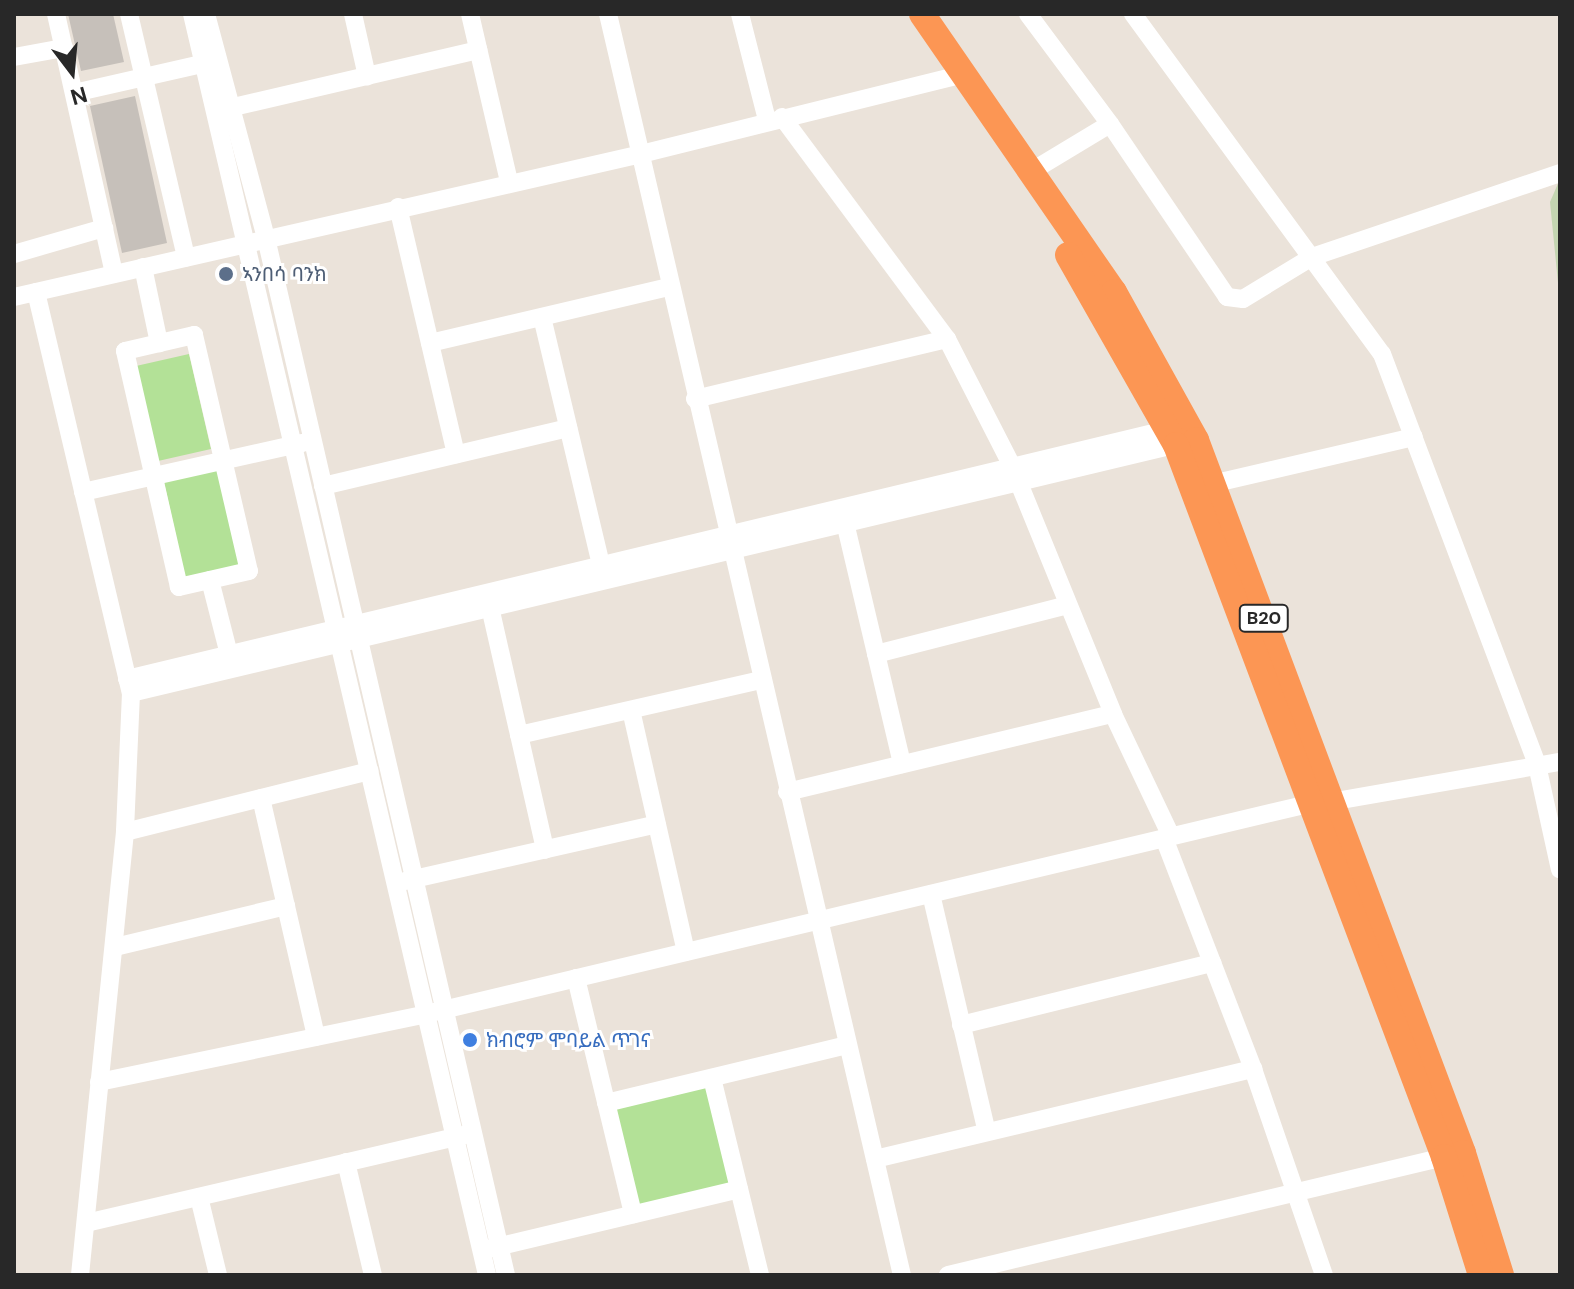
<!DOCTYPE html>
<meta charset="utf-8">
<style>
body{margin:0}
#map{position:relative;width:1574px;height:1289px;overflow:hidden;background:#ebe3da;font-family:"DM Sans","Noto Sans Ethiopic",sans-serif}
div>[style]{position:absolute}
.green>*{inset:0;background:#b3e197}
.cemetery>*{inset:0;background:#c4d5b1}
.building>*{inset:0;background:#c6c0ba}
.minor>*{height:18px;margin:-9px;padding:0 9px;transform-origin:9px;border-radius:9px;background:#fff}
.highway>*{height:26px;margin:-13px;padding:0 13px;transform-origin:13px;border-radius:13px;background:#fc9654}
.dots>*{width:22px;height:22px;translate:-50% -50%;box-sizing:border-box;border:4px solid #fff;border-radius:50%}
span{translate:-50% -50%;white-space:nowrap;text-align:center;line-height:1.15;-webkit-text-stroke:6px #fff;paint-order:stroke}
.shield-label span{padding:2px 6px;background:#fff;border:2px solid;border-radius:6px;-webkit-text-stroke-width:0}
.shield-label{font-size:18px;color:#282828;font-weight:700}
.service-label{font-size:20px;color:#4e5e75}
.left{translate:0 -50%;text-align:left}
.shop-label{font-size:20px;color:#366cbe}
.frame{position:absolute;inset:0;border:16px solid #282828;pointer-events:none}
.north{position:absolute;left:32px;top:32px;width:80px;height:80px;-webkit-text-stroke:6px #fff;paint-order:stroke;rotate:164deg;font-size:22px;font-weight:700;line-height:32px;text-align:center;color:#282828}
.north::after{content:'';display:block;margin:auto;width:28px;height:36px;background:#282828;clip-path:polygon(50% 0,100% 100%,50% 72%,0 100%)}
</style>
<div id="map">
<div class="green">
<div style="clip-path:polygon(189px 354px,211px 449px,158px 461px,136px 366px)"></div>
<div style="clip-path:polygon(217px 469px,239px 565px,185px 577px,164px 482px)"></div>
<div style="clip-path:polygon(709px 1084px,733px 1185px,636px 1208px,612px 1108px)"></div>
</div>
<div class="cemetery">
<div style="clip-path:polygon(1560px 179px,1560px 303px,1550px 202px)"></div>
</div>
<div class="building">
<div style="clip-path:polygon(68px 14px,113px 14px,124px 62px,81px 71px)"></div>
<div style="clip-path:polygon(135px 96px,167px 243px,122px 253px,90px 106px)"></div>
</div>
<div class="minor">
<div style="left:56px;top:14px;width:266px;rotate:77.4deg"></div>
<div style="left:129px;top:14px;width:250px;rotate:76.8deg"></div>
<div style="left:192px;top:14px;width:1295px;rotate:76.83deg"></div>
<div style="left:206px;top:14px;width:232px;rotate:75deg"></div>
<div style="left:266px;top:238px;width:1064px;rotate:76.97deg"></div>
<div style="left:353px;top:14px;width:64px;rotate:77.3deg"></div>
<div style="left:470px;top:14px;width:171px;rotate:76.9deg"></div>
<div style="left:608px;top:14px;width:1295px;rotate:76.88deg"></div>
<div style="left:740px;top:14px;width:109px;rotate:75.7deg"></div>
<div style="left:1028px;top:14px;width:137px;rotate:53.3deg"></div>
<div style="left:1110px;top:124px;width:209px;rotate:55.9deg"></div>
<div style="left:1227px;top:297px;width:16px;rotate:7deg"></div>
<div style="left:1243px;top:299px;width:81px;rotate:-31.3deg"></div>
<div style="left:1312px;top:257px;width:262px;rotate:-18.7deg"></div>
<div style="left:1133px;top:14px;width:421px;rotate:53.8deg"></div>
<div style="left:1382px;top:354px;width:439px;rotate:69.3deg"></div>
<div style="left:1537px;top:765px;width:107px;rotate:77.6deg"></div>
<div style="left:14px;top:57px;width:51px;rotate:-10.2deg"></div>
<div style="left:74px;top:93px;width:145px;rotate:-12.8deg"></div>
<div style="left:229px;top:108px;width:256px;rotate:-13.1deg"></div>
<div style="left:782px;top:117px;width:277px;rotate:53.4deg"></div>
<div style="left:947px;top:339px;width:143px;rotate:62.9deg"></div>
<div style="left:1012px;top:466px;width:268px;rotate:67.8deg"></div>
<div style="left:1113px;top:714px;width:135px;rotate:64.6deg"></div>
<div style="left:1032px;top:171px;width:91px;rotate:-31.1deg"></div>
<div style="left:398px;top:207px;width:254px;rotate:76.8deg"></div>
<div style="left:14px;top:254px;width:94px;rotate:-16.1deg"></div>
<div style="left:143px;top:267px;width:78px;rotate:78.1deg"></div>
<div style="left:36px;top:292px;width:412px;rotate:76.7deg"></div>
<div style="left:131px;top:693px;width:139px;rotate:92.5deg"></div>
<div style="left:125px;top:832px;width:445px;rotate:95.8deg"></div>
<div style="left:14px;top:297px;width:639px;rotate:-12.84deg"></div>
<div style="left:637px;top:155px;width:338px;rotate:-13.9deg"></div>
<div style="left:542px;top:317px;width:255px;rotate:76.6deg"></div>
<div style="left:194px;top:335px;width:242px;rotate:76.9deg"></div>
<div style="left:249px;top:571px;width:72px;rotate:167.1deg"></div>
<div style="left:179px;top:587px;width:242px;rotate:-102.9deg"></div>
<div style="left:125px;top:351px;width:71px;rotate:-13.1deg"></div>
<div style="left:430px;top:343px;width:244px;rotate:-13.2deg"></div>
<div style="left:695px;top:399px;width:259px;rotate:-13.4deg"></div>
<div style="left:1216px;top:483px;width:203px;rotate:-13.1deg"></div>
<div style="left:323px;top:486px;width:252px;rotate:-13.3deg"></div>
<div style="left:83px;top:492px;width:224px;rotate:-12.6deg"></div>
<div style="left:843px;top:514px;width:257px;rotate:76.7deg"></div>
<div style="left:210px;top:580px;width:89px;rotate:75.7deg"></div>
<div style="left:490px;top:607px;width:249px;rotate:77.2deg"></div>
<div style="left:876px;top:654px;width:198px;rotate:-14.3deg"></div>
<div style="left:127px;top:679px;width:1081px;rotate:-13.48deg"></div>
<div style="left:131px;top:693px;width:1085px;rotate:-13.37deg"></div>
<div style="left:631px;top:710px;width:248px;rotate:77.2deg"></div>
<div style="left:519px;top:735px;width:248px;rotate:-12.8deg"></div>
<div style="left:787px;top:792px;width:335px;rotate:-13.5deg"></div>
<div style="left:261px;top:798px;width:245px;rotate:77deg"></div>
<div style="left:1330px;top:802px;width:233px;rotate:-9.9deg"></div>
<div style="left:125px;top:832px;width:252px;rotate:-14deg"></div>
<div style="left:1164px;top:838px;width:248px;rotate:68.9deg"></div>
<div style="left:1253px;top:1069px;width:218px;rotate:71deg"></div>
<div style="left:405px;top:881px;width:258px;rotate:-12.7deg"></div>
<div style="left:931px;top:894px;width:244px;rotate:76.8deg"></div>
<div style="left:115px;top:947px;width:176px;rotate:-13.5deg"></div>
<div style="left:576px;top:978px;width:243px;rotate:76.4deg"></div>
<div style="left:961px;top:1025px;width:259px;rotate:-13.9deg"></div>
<div style="left:712px;top:1078px;width:203px;rotate:76.3deg"></div>
<div style="left:99px;top:1082px;width:334px;rotate:-11.7deg"></div>
<div style="left:426px;top:1014px;width:907px;rotate:-13.39deg"></div>
<div style="left:606px;top:1103px;width:248px;rotate:-13.5deg"></div>
<div style="left:875px;top:1159px;width:389px;rotate:-13.4deg"></div>
<div style="left:346px;top:1162px;width:116px;rotate:76.6deg"></div>
<div style="left:199px;top:1197px;width:80px;rotate:76.3deg"></div>
<div style="left:86px;top:1223px;width:391px;rotate:-13.1deg"></div>
<div style="left:488px;top:1249px;width:258px;rotate:-13.4deg"></div>
<div style="left:948px;top:1275px;width:510px;rotate:-13.38deg"></div>
</div>
<div class="highway">
<div style="left:922px;top:14px;width:338px;rotate:55.4deg"></div>
<div style="left:1114px;top:292px;width:169px;rotate:61deg"></div>
<div style="left:1196px;top:440px;width:761px;rotate:69.47deg"></div>
<div style="left:1463px;top:1153px;width:128px;rotate:72.7deg"></div>
<div style="left:1068px;top:255px;width:219px;rotate:60.4deg"></div>
<div style="left:1176px;top:445px;width:761px;rotate:69.37deg"></div>
<div style="left:1444px;top:1157px;width:124px;rotate:72.6deg"></div>
</div>
<div class="dots">
<div style="left:226px;top:274px;background:#5c6f8a"></div>
<div style="left:470px;top:1040px;background:#3f7fe0"></div>
</div>
<div class="shield-label">
<span style="left:1264px;top:618px">B20</span>
</div>
<div class="service-label">
<span class="left" style="left:242px;top:274px">ኣንበሳ ባንክ</span>
</div>
<div class="shop-label">
<span class="left" style="left:486px;top:1040px">ክብሮም ሞባይል ጥገና</span>
</div>
<div class="frame"></div>
<div class="north">N</div>
</div>
